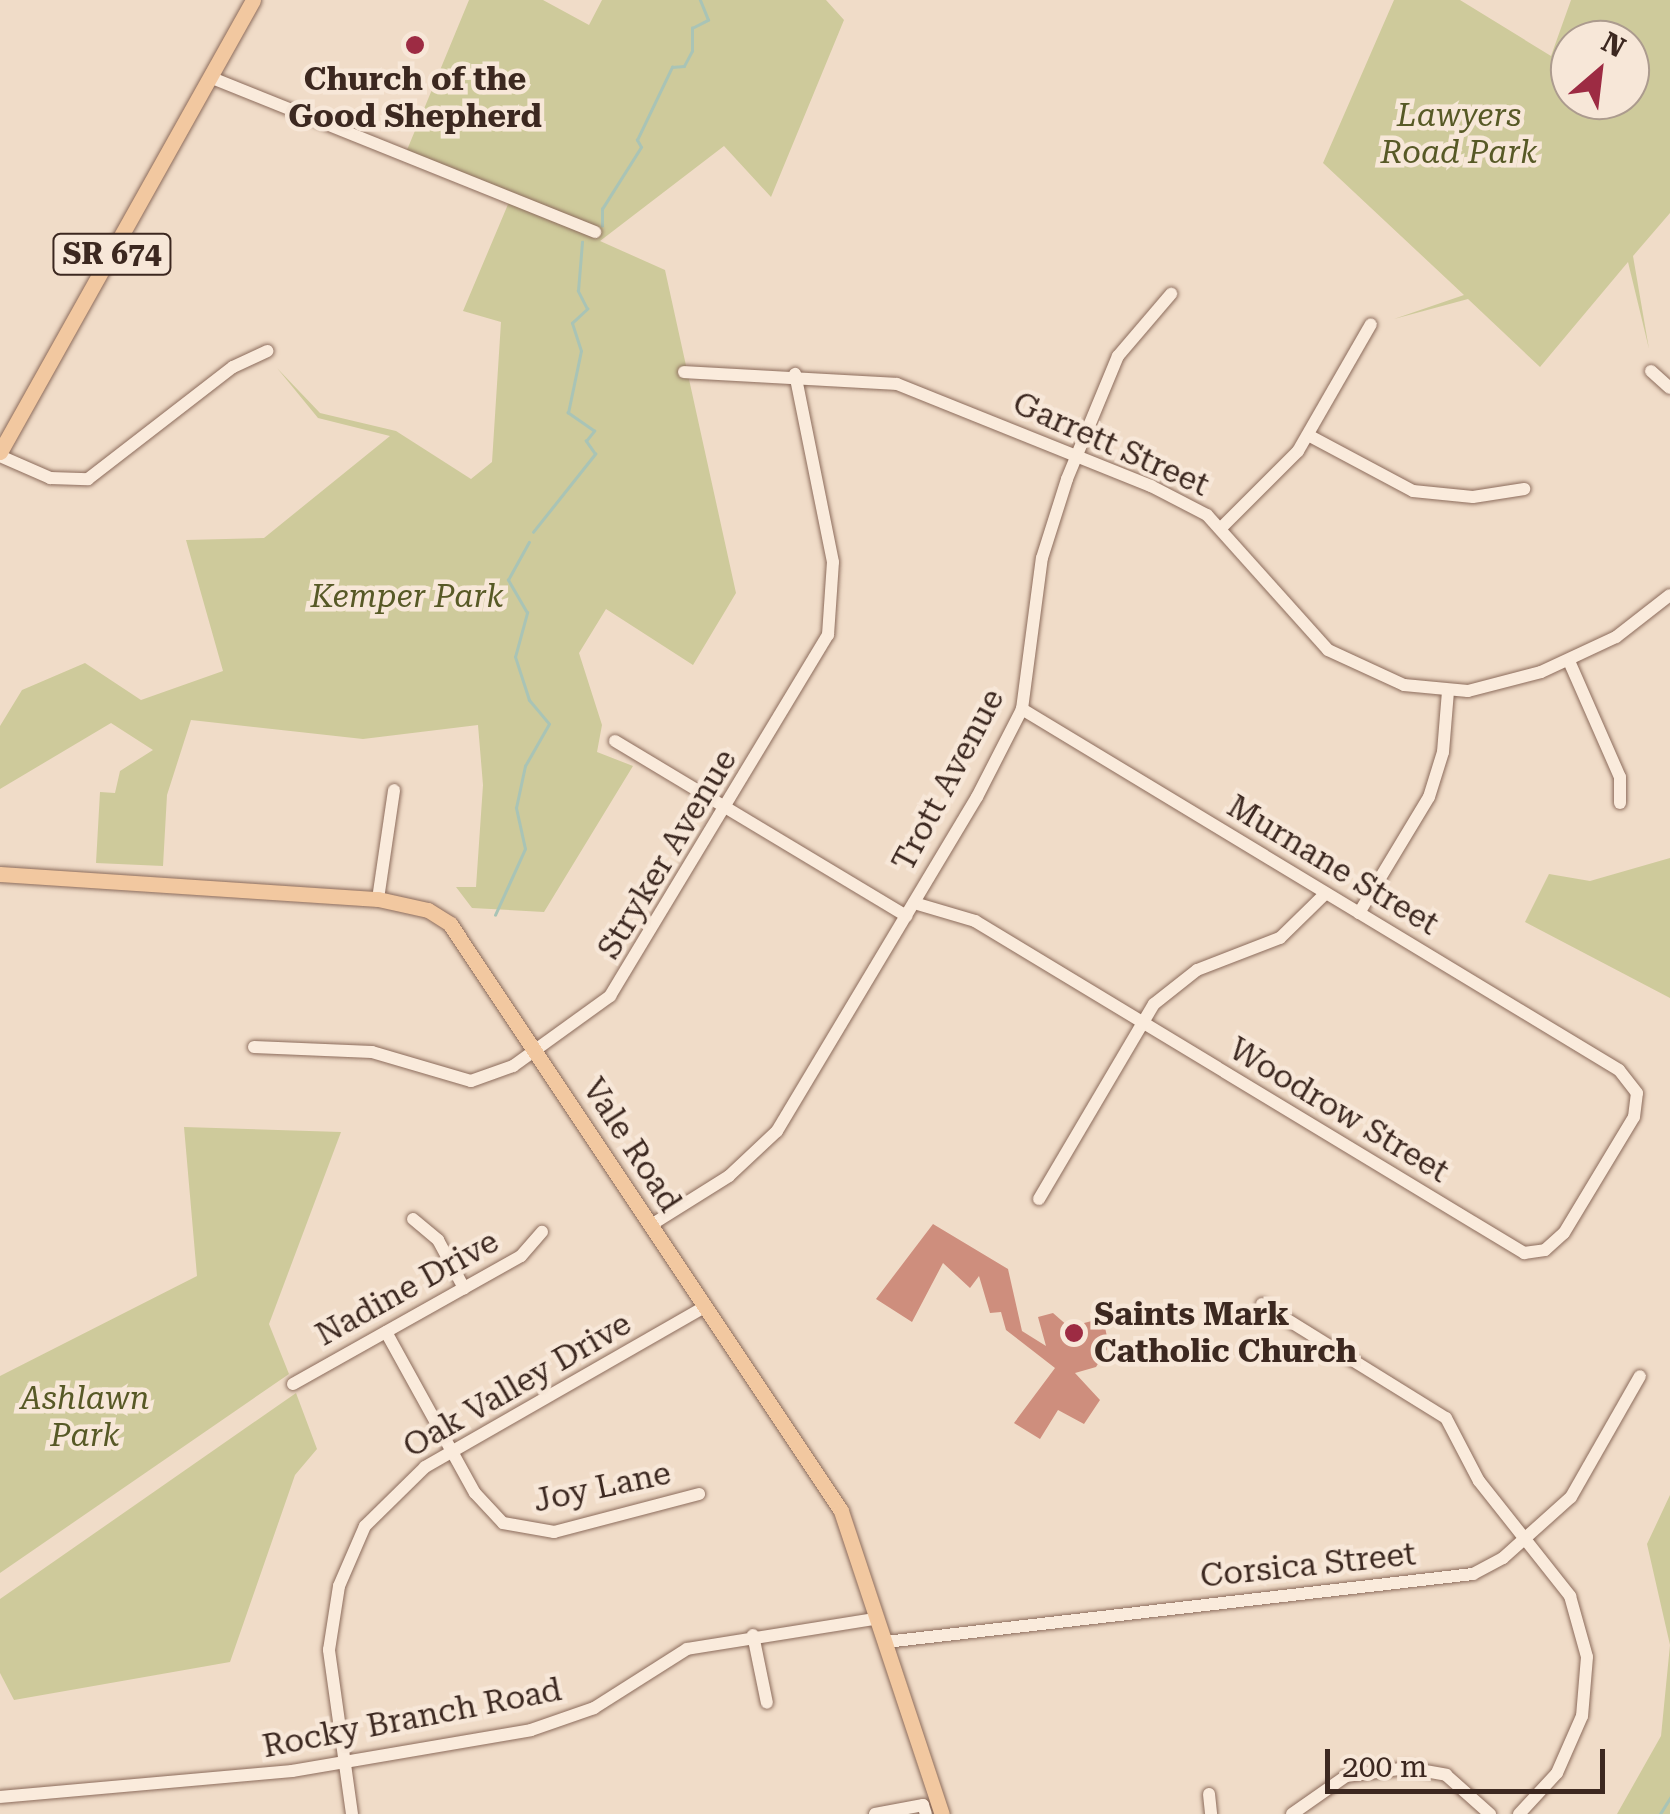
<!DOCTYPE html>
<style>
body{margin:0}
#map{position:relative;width:1670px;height:1814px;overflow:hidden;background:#f0dcc8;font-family:"Roboto Serif",serif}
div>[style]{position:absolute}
.green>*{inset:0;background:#ceca9b}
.stream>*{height:2.5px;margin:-1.25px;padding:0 1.25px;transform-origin:1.25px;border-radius:1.25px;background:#a9c4b6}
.building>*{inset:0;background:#ce8e7d}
.roads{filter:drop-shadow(0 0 2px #8c6c5c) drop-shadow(0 0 2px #8c6c5c)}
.minor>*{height:12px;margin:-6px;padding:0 6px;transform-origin:6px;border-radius:6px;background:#faebdc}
.major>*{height:15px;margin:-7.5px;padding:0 7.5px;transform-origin:7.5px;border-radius:7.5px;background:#f2c8a0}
.dots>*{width:28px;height:28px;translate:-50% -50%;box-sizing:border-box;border:5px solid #f7e7d8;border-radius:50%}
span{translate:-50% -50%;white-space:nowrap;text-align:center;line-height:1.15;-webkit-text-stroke:9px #f7e7d8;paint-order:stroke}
.shield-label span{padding:2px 8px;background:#f7e7d8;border:2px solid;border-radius:8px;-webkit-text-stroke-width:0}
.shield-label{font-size:30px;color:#3c2820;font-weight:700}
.poi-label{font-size:32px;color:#3c2820;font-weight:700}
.left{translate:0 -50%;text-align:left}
.park-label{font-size:32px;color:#575926;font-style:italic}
.street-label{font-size:32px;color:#3c2820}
.north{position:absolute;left:1550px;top:20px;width:100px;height:100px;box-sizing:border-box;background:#f7e7d8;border:2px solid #ac9b8e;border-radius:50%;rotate:28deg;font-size:28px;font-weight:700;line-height:40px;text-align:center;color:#3c2820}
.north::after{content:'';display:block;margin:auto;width:35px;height:45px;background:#9d2b43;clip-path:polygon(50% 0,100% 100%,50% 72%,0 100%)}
.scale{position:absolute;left:1325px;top:1749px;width:280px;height:45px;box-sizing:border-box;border:5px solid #3c2820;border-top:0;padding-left:12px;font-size:30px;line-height:35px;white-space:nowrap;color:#3c2820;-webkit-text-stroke:8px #f7e7d8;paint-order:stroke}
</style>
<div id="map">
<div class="green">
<div style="clip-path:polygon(469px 0,543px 0,589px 25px,602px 0,826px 0,844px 20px,771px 197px,724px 146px,600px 241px,665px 270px,736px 593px,693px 665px,606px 609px,579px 653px,602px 725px,597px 752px,633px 766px,544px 912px,472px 908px,456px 887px,476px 887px,483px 785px,478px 725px,363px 739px,191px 720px,167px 795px,163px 866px,96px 863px,100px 792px,115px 793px,120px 771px,153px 750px,111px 723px,0 789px,0 726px,22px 690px,85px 663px,141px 700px,223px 671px,186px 540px,264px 538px,390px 436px,318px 418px,277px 368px,320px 413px,396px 431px,471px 479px,492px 462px,501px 322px,463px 311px,509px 202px,407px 150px)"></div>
<div style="clip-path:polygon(evenodd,1394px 0,1460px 0,1551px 56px,1571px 0,1670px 0,1670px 213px,1633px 256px,1649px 349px,1628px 262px,1540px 367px,1468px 299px,1394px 319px,1464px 295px,1323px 163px,1394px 0,1570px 40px,1630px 40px,1630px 100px,1570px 100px,1570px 40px)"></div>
<div style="clip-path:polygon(1670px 858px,1670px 998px,1525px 922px,1549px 874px,1590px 881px)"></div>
<div style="clip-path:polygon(184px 1127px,341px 1132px,269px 1324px,289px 1374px,0 1573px,0 1376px,197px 1276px)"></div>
<div style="clip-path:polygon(296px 1393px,317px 1449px,295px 1475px,230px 1662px,14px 1700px,0 1673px,0 1599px)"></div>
<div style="clip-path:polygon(1670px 1495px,1670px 1814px,1617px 1814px,1661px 1736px,1670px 1645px,1647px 1544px)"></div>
</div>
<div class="stream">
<div style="left:602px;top:226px;width:17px;rotate:-90deg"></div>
<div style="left:602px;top:209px;width:73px;rotate:-57.8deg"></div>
<div style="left:641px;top:147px;width:8px;rotate:-120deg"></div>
<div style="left:637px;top:140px;width:81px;rotate:-64.4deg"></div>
<div style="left:672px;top:67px;width:12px;rotate:-5deg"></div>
<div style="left:684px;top:66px;width:17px;rotate:-62deg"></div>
<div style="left:692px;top:51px;width:23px;rotate:-90deg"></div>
<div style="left:692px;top:28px;width:18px;rotate:-27deg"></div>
<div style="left:708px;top:20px;width:22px;rotate:-112deg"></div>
<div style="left:533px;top:532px;width:100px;rotate:-51.5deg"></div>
<div style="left:595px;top:454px;width:16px;rotate:-125deg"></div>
<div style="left:586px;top:441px;width:13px;rotate:-51deg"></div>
<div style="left:594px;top:431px;width:32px;rotate:-145deg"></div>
<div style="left:568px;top:413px;width:63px;rotate:-78.2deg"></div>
<div style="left:581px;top:351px;width:29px;rotate:-108deg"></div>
<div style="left:572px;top:323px;width:21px;rotate:-43deg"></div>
<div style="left:587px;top:309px;width:20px;rotate:-117deg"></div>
<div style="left:578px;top:291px;width:49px;rotate:-85.3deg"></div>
<div style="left:495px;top:915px;width:72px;rotate:-65.6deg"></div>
<div style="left:525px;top:849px;width:42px;rotate:-102.4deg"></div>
<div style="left:516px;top:808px;width:43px;rotate:-77.9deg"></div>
<div style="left:525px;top:766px;width:48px;rotate:-60.3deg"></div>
<div style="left:549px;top:724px;width:31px;rotate:-130deg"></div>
<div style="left:529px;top:700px;width:45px;rotate:-108deg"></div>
<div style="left:515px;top:657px;width:46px;rotate:-74.7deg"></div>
<div style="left:527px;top:613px;width:38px;rotate:-120deg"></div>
<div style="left:508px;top:580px;width:43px;rotate:-61.1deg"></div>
<div style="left:1660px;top:1814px;width:19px;rotate:-58deg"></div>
</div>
<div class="building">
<div style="clip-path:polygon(933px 1224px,1008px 1269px,1022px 1331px,1046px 1346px,1038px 1317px,1053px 1313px,1069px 1327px,1103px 1318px,1109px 1346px,1096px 1367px,1075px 1373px,1100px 1400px,1084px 1424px,1058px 1410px,1040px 1439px,1014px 1423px,1055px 1368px,1006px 1330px,1001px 1312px,990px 1313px,979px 1276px,970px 1288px,943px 1263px,912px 1322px,876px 1299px)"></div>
</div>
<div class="roads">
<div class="minor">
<div style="left:212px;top:78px;width:413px;rotate:21.9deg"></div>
<div style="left:1651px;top:371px;width:25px;rotate:42deg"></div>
<div style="left:684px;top:372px;width:213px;rotate:3.2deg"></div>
<div style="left:897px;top:384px;width:274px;rotate:21.9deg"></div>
<div style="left:1151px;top:486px;width:63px;rotate:27.4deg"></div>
<div style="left:1207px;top:515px;width:181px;rotate:48.1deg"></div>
<div style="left:1328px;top:650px;width:84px;rotate:24.7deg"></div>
<div style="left:1404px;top:685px;width:64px;rotate:5.4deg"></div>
<div style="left:1468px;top:691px;width:75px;rotate:-14.6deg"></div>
<div style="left:1541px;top:672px;width:83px;rotate:-25deg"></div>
<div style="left:1616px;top:637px;width:68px;rotate:-37.9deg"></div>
<div style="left:1308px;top:435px;width:119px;rotate:28.1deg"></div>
<div style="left:1413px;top:491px;width:60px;rotate:5.7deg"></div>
<div style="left:1473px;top:497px;width:52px;rotate:-8.9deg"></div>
<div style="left:0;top:456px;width:55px;rotate:23.7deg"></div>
<div style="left:50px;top:478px;width:38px;rotate:2deg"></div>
<div style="left:88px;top:479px;width:183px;rotate:-37.7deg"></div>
<div style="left:233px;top:367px;width:38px;rotate:-25deg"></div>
<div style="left:1221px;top:528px;width:109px;rotate:-45deg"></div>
<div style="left:1298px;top:451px;width:146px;rotate:-60.1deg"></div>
<div style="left:1569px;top:661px;width:127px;rotate:66.3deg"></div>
<div style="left:1620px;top:777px;width:26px;rotate:90deg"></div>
<div style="left:615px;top:741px;width:340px;rotate:31deg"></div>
<div style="left:378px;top:899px;width:110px;rotate:-81.6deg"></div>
<div style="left:914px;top:903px;width:64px;rotate:16.4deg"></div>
<div style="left:975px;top:921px;width:642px;rotate:31.16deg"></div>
<div style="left:1524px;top:1253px;width:21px;rotate:-8deg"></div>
<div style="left:1545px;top:1250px;width:25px;rotate:-42deg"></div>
<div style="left:1564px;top:1233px;width:135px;rotate:-58.9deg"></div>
<div style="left:1634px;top:1117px;width:24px;rotate:-83deg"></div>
<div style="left:1637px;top:1093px;width:29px;rotate:-128deg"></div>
<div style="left:1619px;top:1070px;width:698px;rotate:-148.84deg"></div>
<div style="left:1359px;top:913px;width:135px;rotate:-58.9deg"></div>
<div style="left:1429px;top:797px;width:47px;rotate:-72.7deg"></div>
<div style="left:1443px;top:752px;width:61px;rotate:-85.3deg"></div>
<div style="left:254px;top:1047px;width:118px;rotate:2.4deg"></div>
<div style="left:372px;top:1052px;width:103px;rotate:16.3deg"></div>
<div style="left:471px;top:1081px;width:45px;rotate:-19.7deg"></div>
<div style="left:513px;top:1066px;width:120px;rotate:-35.8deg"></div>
<div style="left:610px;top:996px;width:422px;rotate:-58.9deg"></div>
<div style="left:828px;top:635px;width:73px;rotate:-86.1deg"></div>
<div style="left:833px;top:562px;width:192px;rotate:-101.4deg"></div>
<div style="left:1039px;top:1199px;width:226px;rotate:-59.5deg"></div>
<div style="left:1154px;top:1004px;width:55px;rotate:-38.3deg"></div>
<div style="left:1197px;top:970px;width:89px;rotate:-21.1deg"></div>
<div style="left:1280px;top:938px;width:64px;rotate:-44.4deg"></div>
<div style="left:413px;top:1219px;width:33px;rotate:40deg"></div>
<div style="left:438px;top:1240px;width:55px;rotate:61.6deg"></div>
<div style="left:651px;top:1225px;width:92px;rotate:-32.1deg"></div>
<div style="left:729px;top:1176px;width:66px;rotate:-43.2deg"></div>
<div style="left:777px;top:1131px;width:389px;rotate:-59.1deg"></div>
<div style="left:977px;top:797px;width:99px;rotate:-62.9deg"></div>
<div style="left:1022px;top:709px;width:152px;rotate:-82.5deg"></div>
<div style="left:1042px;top:558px;width:83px;rotate:-72.4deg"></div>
<div style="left:1067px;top:479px;width:133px;rotate:-67.5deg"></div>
<div style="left:1118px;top:356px;width:82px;rotate:-49.5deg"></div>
<div style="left:1262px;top:1304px;width:216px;rotate:31.8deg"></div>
<div style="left:1446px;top:1418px;width:71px;rotate:62.4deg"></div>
<div style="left:1479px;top:1481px;width:147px;rotate:51.6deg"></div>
<div style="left:1570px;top:1596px;width:63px;rotate:74.4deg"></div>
<div style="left:1587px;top:1657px;width:59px;rotate:94.8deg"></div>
<div style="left:1582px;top:1716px;width:62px;rotate:113.7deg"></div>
<div style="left:1557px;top:1773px;width:56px;rotate:132.8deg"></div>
<div style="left:386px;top:1332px;width:184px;rotate:61.1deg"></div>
<div style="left:475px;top:1493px;width:41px;rotate:47deg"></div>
<div style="left:503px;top:1523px;width:52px;rotate:10deg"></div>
<div style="left:554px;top:1532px;width:150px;rotate:-14.7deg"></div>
<div style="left:293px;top:1384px;width:261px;rotate:-29.3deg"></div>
<div style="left:521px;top:1256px;width:32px;rotate:-49deg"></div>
<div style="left:753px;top:1635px;width:69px;rotate:78.4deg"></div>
<div style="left:886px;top:1642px;width:591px;rotate:-6.61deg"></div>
<div style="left:1473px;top:1574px;width:34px;rotate:-28deg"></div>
<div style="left:1503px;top:1558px;width:91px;rotate:-41.9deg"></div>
<div style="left:1571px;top:1497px;width:139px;rotate:-60.3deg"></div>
<div style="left:1209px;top:1794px;width:20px;rotate:84deg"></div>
<div style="left:0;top:1797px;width:293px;rotate:-5.1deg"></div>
<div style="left:292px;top:1771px;width:242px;rotate:-9.7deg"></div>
<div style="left:531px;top:1730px;width:67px;rotate:-19.2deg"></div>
<div style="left:594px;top:1708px;width:110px;rotate:-32.4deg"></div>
<div style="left:687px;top:1649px;width:189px;rotate:-9.1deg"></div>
<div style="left:352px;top:1814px;width:166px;rotate:-98deg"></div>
<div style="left:329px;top:1650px;width:65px;rotate:-81.1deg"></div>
<div style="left:339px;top:1586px;width:65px;rotate:-66.6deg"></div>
<div style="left:365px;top:1526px;width:84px;rotate:-44.5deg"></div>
<div style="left:425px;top:1467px;width:322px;rotate:-29.8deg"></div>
<div style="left:875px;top:1814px;width:49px;rotate:-10.6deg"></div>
<div style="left:923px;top:1805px;width:9px;rotate:72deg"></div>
<div style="left:1292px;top:1814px;width:66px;rotate:-35.1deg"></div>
<div style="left:1346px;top:1776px;width:63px;rotate:-7.4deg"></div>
<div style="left:1408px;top:1768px;width:39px;rotate:10deg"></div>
<div style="left:1446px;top:1775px;width:59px;rotate:41.6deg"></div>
</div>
<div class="major">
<div style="left:0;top:452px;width:518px;rotate:-60.76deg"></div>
<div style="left:0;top:874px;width:379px;rotate:3.8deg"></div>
<div style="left:378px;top:899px;width:51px;rotate:12.4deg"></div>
<div style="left:428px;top:910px;width:26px;rotate:32deg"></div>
<div style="left:450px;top:924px;width:705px;rotate:56.33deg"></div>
<div style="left:841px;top:1511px;width:319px;rotate:71.6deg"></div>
</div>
</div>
<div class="dots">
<div style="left:415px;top:45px;background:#9d2b43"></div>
<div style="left:1074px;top:1333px;background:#9d2b43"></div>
</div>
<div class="shield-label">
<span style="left:112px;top:254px">SR 674</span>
</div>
<div class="poi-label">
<span style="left:415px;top:98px">Church of the<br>Good Shepherd</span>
<span class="left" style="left:1094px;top:1333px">Saints Mark<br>Catholic Church</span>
</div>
<div class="park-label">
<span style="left:1459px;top:134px">Lawyers<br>Road Park</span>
<span style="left:407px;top:596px">Kemper Park</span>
<span style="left:85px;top:1417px">Ashlawn<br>Park</span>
</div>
<div class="street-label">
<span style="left:1111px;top:444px;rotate:24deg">Garrett Street</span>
<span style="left:948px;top:780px;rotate:-62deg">Trott Avenue</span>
<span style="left:667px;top:854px;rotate:-59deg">Stryker Avenue</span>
<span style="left:1333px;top:865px;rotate:31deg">Murnane Street</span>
<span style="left:1339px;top:1110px;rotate:31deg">Woodrow Street</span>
<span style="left:632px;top:1145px;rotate:57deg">Vale Road</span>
<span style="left:407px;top:1288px;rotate:-29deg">Nadine Drive</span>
<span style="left:517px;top:1385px;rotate:-30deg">Oak Valley Drive</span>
<span style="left:602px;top:1487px;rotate:-12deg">Joy Lane</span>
<span style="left:1308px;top:1565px;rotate:-6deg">Corsica Street</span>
<span style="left:412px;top:1718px;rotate:-11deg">Rocky Branch Road</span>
</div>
<div class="north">N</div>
<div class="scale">200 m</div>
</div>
